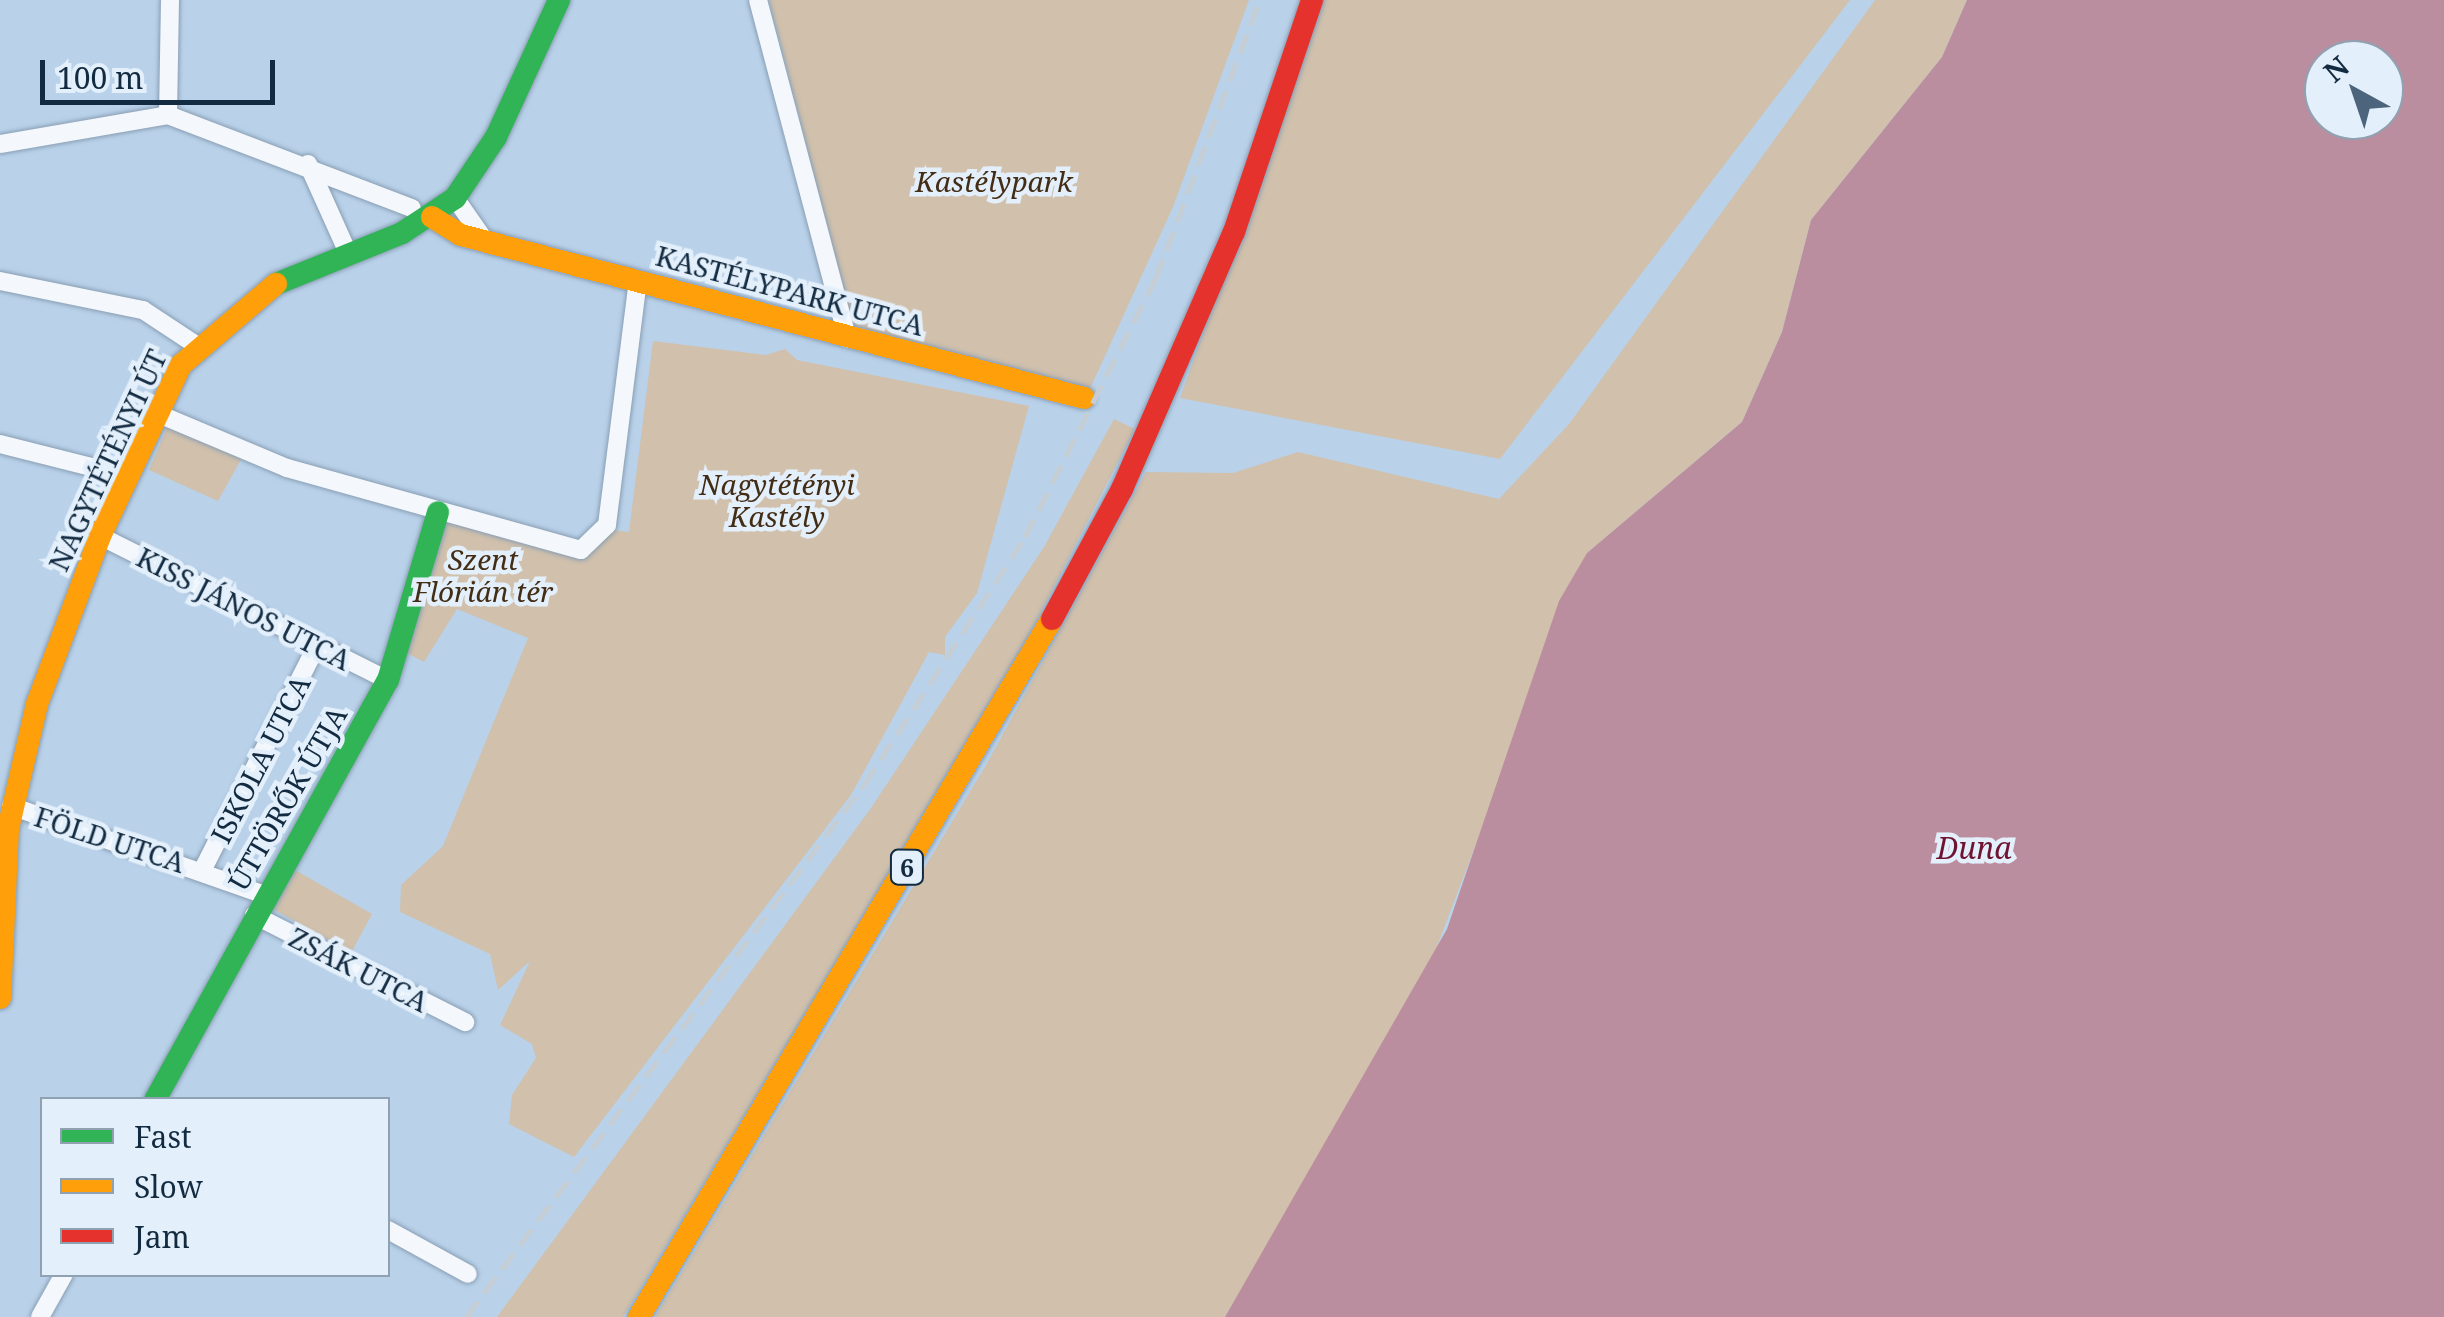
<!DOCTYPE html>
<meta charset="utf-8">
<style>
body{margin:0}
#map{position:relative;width:2444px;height:1317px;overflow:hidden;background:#b9d2ea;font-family:"Noto Serif",serif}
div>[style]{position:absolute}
.green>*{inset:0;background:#d0c0ac}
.water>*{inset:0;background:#bb8e9f}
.roads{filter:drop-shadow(0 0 2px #899eb3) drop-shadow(0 0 2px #899eb3)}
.street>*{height:18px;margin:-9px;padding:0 9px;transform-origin:9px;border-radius:9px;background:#f4f8fc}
.fast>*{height:22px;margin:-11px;padding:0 11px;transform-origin:11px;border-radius:11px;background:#30b455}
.slow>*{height:22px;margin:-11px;padding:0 11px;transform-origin:11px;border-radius:11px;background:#ff9f0a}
.jam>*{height:22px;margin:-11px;padding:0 11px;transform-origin:11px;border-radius:11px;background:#e5322d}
.rail>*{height:5px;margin-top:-2.5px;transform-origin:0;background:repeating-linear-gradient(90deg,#c5cdd5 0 20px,transparent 0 30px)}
span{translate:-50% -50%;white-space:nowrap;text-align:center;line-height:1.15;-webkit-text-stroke:9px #e3effb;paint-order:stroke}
.shield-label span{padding:2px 8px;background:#e3effb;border:2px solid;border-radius:8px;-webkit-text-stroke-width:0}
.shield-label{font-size:25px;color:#132b41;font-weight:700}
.park-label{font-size:28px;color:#432d14;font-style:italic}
.street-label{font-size:28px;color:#132b41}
.water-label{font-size:30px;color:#6f1430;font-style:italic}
.legend{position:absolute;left:40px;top:1097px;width:350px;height:180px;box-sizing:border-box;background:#e3effb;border:2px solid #90a1b1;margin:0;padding:12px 18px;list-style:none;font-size:30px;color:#132b41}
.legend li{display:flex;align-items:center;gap:20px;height:50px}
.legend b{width:50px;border:2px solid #90a1b1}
.north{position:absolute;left:2304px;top:40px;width:100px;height:100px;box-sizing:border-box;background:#e3effb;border:2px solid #90a1b1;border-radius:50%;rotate:320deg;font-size:28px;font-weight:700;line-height:40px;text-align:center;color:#132b41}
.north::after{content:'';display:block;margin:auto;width:35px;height:45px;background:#4d657c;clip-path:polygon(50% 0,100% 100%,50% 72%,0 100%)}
.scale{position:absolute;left:40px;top:60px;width:235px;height:45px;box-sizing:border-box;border:5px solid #132b41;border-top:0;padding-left:12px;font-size:30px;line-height:35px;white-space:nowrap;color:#132b41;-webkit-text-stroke:8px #e3effb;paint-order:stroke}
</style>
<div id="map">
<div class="green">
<div style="clip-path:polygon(769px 0,1249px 0,1173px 207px,1089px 391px,853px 325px)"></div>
<div style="clip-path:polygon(1323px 0,1850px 0,1500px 459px,1180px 398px)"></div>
<div style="clip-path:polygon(1875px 0,1967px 0,1942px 57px,1811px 220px,1782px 332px,1742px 422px,1587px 553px,1428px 970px,1225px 1317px,655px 1317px,989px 760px,1146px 472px,1233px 473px,1298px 452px,1499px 499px,1569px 424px)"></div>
<div style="clip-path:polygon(653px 341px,766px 355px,785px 349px,797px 360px,1029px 406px,977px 593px,945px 637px,945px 655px,929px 652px,851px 795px,574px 1157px,509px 1124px,512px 1095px,536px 1058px,532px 1044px,500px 1025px,530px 961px,498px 990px,490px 954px,400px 912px,401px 885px,443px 846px,528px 638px,457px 609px,424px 662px,401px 650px,446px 522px,571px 556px,613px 530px,629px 532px)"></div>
<div style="clip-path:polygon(1114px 419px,1135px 429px,1003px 686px,623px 1317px,497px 1317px,871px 808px,1044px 547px)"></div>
<div style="clip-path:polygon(168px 425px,244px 454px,218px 501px,149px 470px)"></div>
<div style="clip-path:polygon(295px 870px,372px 914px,351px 953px,273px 909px)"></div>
</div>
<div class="water">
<div style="clip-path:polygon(evenodd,1967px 0,2444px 0,2444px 1317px,1225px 1317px,1447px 929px,1559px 601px,1587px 553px,1742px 422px,1782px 332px,1811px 220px,1942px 57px,1967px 0,2324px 60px,2384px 60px,2384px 120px,2324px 120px,2324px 60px)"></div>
</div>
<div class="roads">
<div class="street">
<div style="left:758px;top:0;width:350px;rotate:75.2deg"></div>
<div style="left:168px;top:115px;width:115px;rotate:-89deg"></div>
<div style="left:0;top:144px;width:170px;rotate:-9.8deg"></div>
<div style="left:168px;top:115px;width:261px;rotate:20.9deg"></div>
<div style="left:308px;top:164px;width:98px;rotate:65.8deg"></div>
<div style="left:455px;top:198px;width:45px;rotate:54.9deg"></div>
<div style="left:0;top:281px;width:146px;rotate:11.5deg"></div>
<div style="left:143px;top:310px;width:64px;rotate:33.4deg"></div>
<div style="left:168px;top:418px;width:129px;rotate:22.8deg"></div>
<div style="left:287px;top:468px;width:305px;rotate:15.6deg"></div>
<div style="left:581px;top:550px;width:36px;rotate:-44deg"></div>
<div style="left:607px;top:525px;width:246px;rotate:-82.8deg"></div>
<div style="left:0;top:444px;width:131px;rotate:14.1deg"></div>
<div style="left:100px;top:536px;width:322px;rotate:26.6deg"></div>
<div style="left:11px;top:806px;width:269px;rotate:19.3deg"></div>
<div style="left:203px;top:869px;width:249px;rotate:-63deg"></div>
<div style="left:254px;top:915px;width:237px;rotate:26.9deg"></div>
<div style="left:388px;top:1230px;width:91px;rotate:28.8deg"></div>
<div style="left:40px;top:1317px;width:49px;rotate:-60.8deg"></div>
</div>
<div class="fast">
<div style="left:276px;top:284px;width:136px;rotate:-22deg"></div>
<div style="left:402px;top:233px;width:64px;rotate:-33.4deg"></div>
<div style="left:455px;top:198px;width:73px;rotate:-56.1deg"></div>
<div style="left:496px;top:137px;width:151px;rotate:-65.3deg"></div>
<div style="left:155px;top:1100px;width:480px;rotate:-61deg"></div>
<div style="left:388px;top:680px;width:175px;rotate:-73.4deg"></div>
</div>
<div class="slow">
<div style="left:432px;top:217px;width:34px;rotate:32deg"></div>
<div style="left:461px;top:235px;width:644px;rotate:14.66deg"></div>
<div style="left:0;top:998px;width:169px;rotate:-87.3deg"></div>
<div style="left:8px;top:829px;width:128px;rotate:-76.9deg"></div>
<div style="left:37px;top:704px;width:179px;rotate:-69.4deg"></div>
<div style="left:100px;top:536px;width:189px;rotate:-64.7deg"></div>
<div style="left:181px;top:365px;width:125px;rotate:-40.5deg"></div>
<div style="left:639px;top:1317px;width:811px;rotate:-59.39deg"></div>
</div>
<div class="jam">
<div style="left:1052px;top:619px;width:148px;rotate:-61.7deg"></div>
<div style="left:1122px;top:489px;width:280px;rotate:-66.5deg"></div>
<div style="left:1234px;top:232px;width:245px;rotate:-71.4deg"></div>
</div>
</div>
<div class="rail">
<div style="left:466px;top:1317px;width:664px;rotate:-53.2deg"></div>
<div style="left:864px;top:785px;width:296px;rotate:-57deg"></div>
<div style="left:1025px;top:537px;width:290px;rotate:-63.2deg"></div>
<div style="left:1156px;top:278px;width:297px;rotate:-69.5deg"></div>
</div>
<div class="shield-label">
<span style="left:907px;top:867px">6</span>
</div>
<div class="park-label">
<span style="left:994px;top:181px">Kastélypark</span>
<span style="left:777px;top:500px">Nagytétényi<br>Kastély</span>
<span style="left:483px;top:575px">Szent<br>Flórián tér</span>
</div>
<div class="street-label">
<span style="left:790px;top:290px;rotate:15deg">KASTÉLYPARK UTCA</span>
<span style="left:107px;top:460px;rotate:-65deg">NAGYTÉTÉNYI ÚT</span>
<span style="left:244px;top:608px;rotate:27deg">KISS JÁNOS UTCA</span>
<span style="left:260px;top:759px;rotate:-63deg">ISKOLA UTCA</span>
<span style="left:287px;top:798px;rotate:-60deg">ÚTTÖRŐK ÚTJA</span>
<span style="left:110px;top:839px;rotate:18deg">FÖLD UTCA</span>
<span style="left:359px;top:969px;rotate:27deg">ZSÁK UTCA</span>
</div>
<div class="water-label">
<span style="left:1974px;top:848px">Duna</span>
</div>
<ul class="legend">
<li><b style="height:12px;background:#30b455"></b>Fast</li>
<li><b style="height:12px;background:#ff9f0a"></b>Slow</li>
<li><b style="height:12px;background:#e5322d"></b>Jam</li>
</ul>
<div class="north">N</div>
<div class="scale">100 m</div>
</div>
